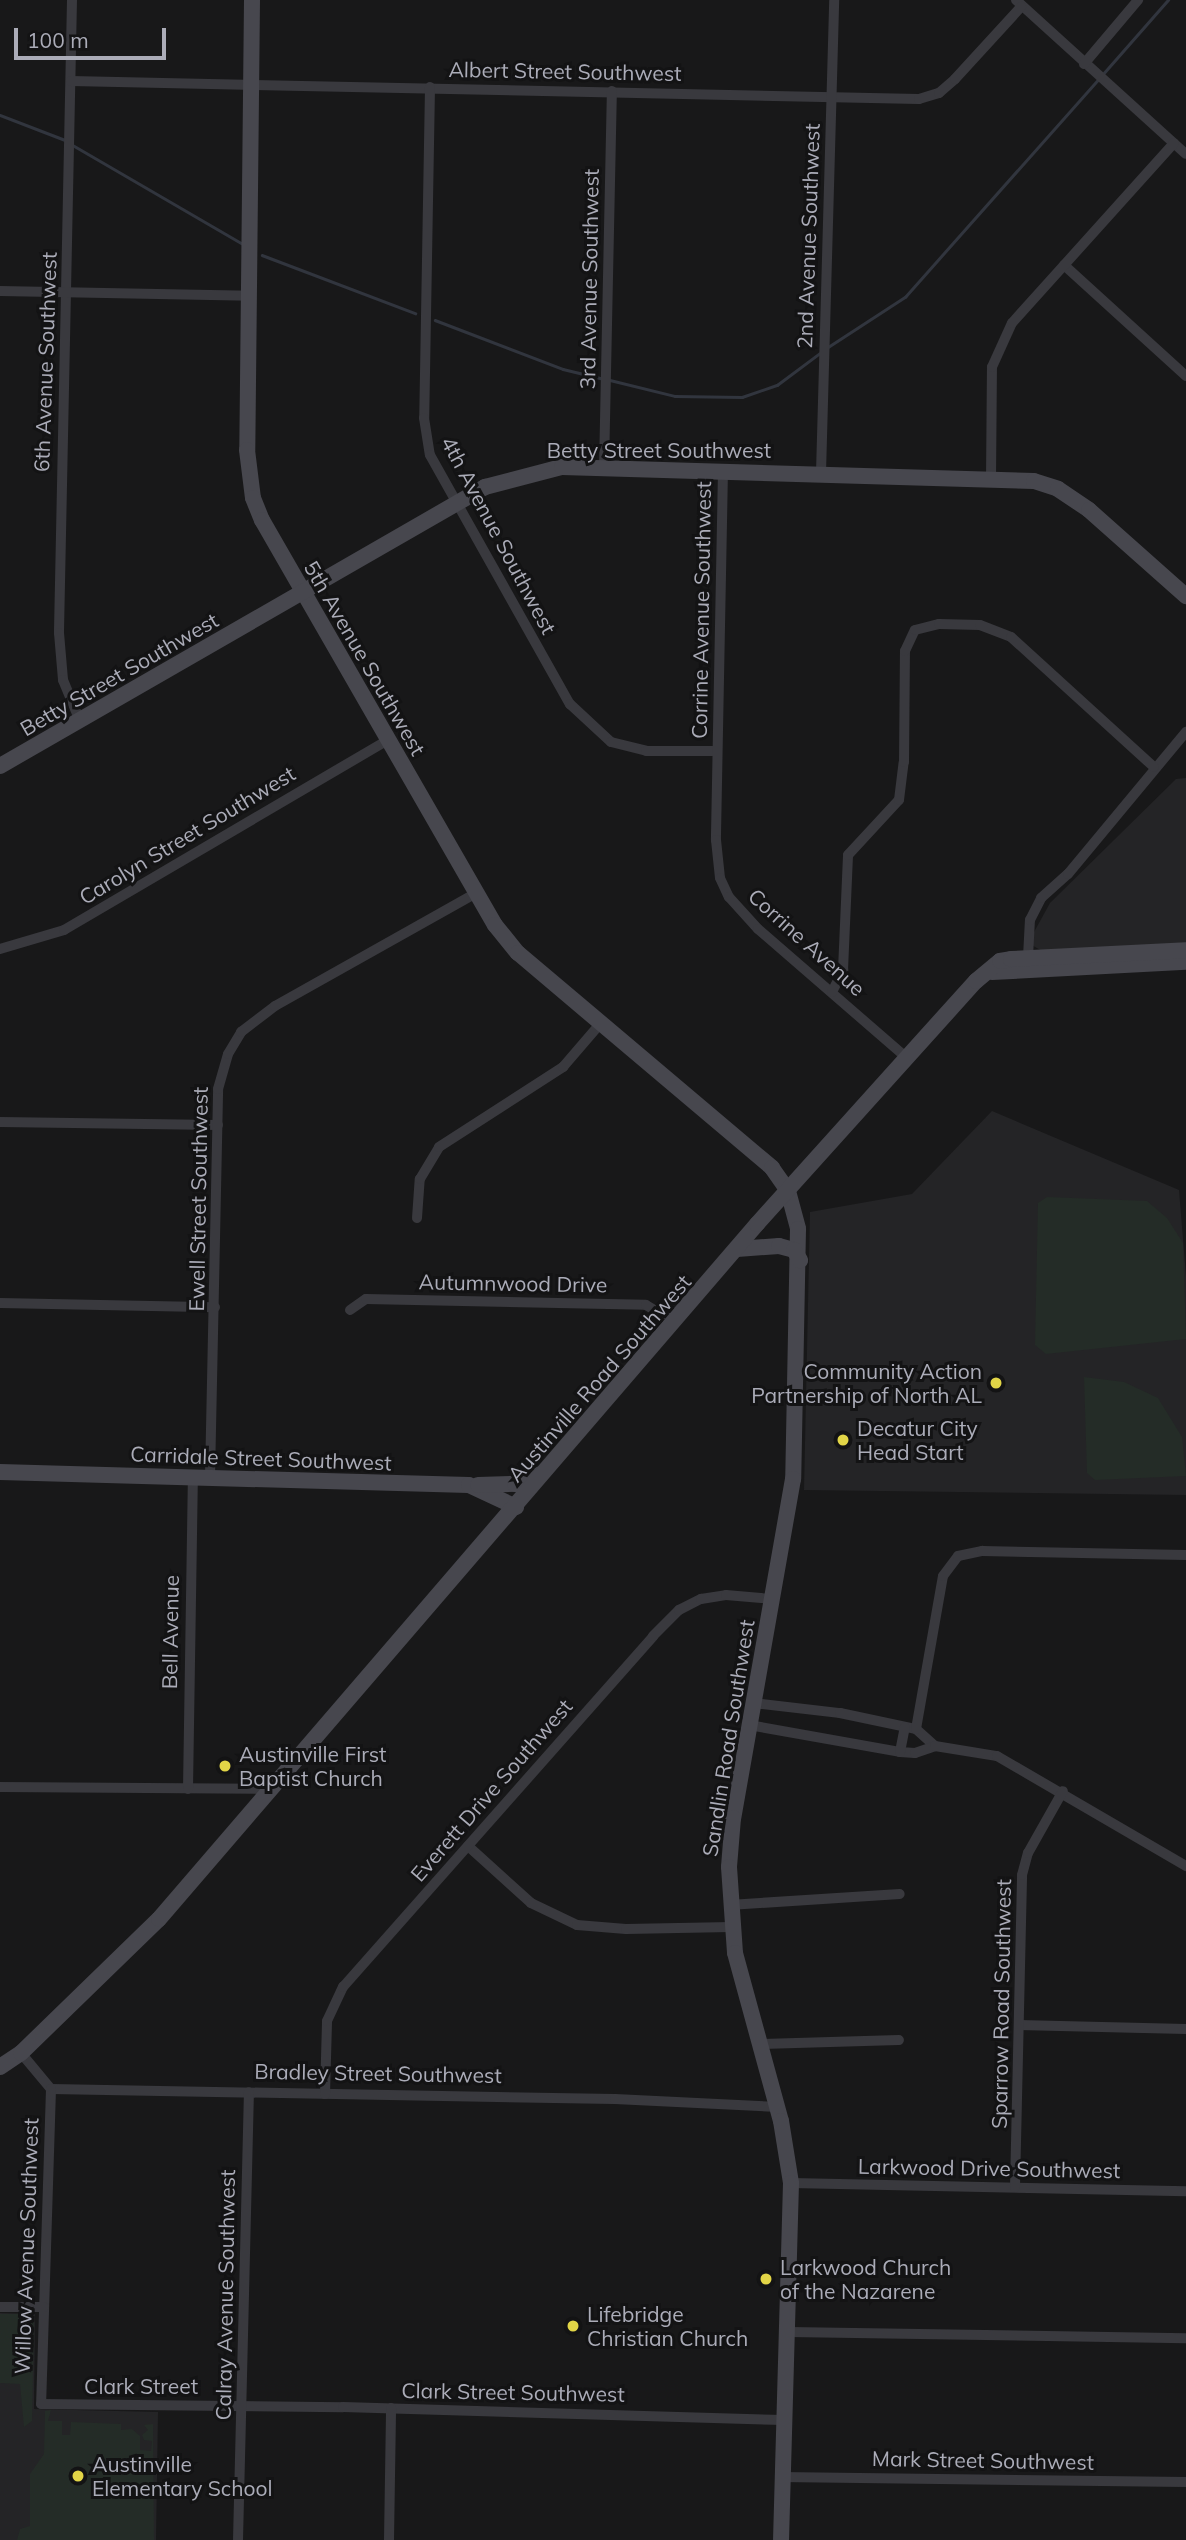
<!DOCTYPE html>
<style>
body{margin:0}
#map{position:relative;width:1186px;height:2540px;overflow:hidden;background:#181819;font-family:Mulish,sans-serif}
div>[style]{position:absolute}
.built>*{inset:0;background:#242426}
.green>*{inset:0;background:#242c27}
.stream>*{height:2.5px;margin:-1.25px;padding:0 1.25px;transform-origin:1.25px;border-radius:1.25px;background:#31353e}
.street>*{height:10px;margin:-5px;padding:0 5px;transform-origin:5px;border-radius:5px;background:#39393e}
.secondary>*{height:16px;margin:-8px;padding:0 8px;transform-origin:8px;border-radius:8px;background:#47474e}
.dots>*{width:19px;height:19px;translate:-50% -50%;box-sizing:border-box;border:4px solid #131314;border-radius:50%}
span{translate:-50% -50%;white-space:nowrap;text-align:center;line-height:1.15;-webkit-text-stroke:6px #131314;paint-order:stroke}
.street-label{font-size:21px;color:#abacb8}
.poi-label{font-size:21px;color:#abacb8}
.right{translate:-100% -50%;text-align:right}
.left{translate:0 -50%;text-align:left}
.scale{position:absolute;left:14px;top:28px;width:152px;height:32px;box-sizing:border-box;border:4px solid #abacb8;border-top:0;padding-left:9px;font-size:21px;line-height:24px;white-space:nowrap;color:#abacb8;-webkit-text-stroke:5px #131314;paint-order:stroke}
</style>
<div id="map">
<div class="built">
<div style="clip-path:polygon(1186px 778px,1186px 945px,1044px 952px,1028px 943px,1050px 903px,1176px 779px)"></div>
<div style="clip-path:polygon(992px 1111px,1179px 1190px,1186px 1276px,1186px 1495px,804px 1490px,810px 1212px,912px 1194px)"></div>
<div style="clip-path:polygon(0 2313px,35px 2314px,34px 2409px,158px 2412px,156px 2540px,0 2540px)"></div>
</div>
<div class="green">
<div style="clip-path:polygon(1047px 1197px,1147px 1201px,1167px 1218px,1183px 1243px,1186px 1339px,1046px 1354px,1035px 1345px,1038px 1203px)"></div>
<div style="clip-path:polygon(1084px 1377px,1124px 1382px,1158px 1398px,1182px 1437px,1186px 1476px,1095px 1480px,1087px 1473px)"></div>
<div style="clip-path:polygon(0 2314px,25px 2314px,34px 2321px,32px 2421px,24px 2427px,20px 2384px,0 2383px)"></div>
<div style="clip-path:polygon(51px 2410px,48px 2421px,62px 2421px,62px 2435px,70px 2435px,71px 2422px,121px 2424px,121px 2430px,132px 2429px,140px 2436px,140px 2450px,151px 2451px,152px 2441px,144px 2440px,142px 2435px,148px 2430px,144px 2425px,153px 2424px,154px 2540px,17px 2540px,20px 2529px,30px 2526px,30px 2474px,44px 2454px,45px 2411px)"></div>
</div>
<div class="stream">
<div style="left:1102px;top:75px;width:100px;rotate:-48.7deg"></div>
<div style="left:0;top:115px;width:70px;rotate:21deg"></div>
<div style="left:71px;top:144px;width:197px;rotate:30.2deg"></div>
<div style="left:262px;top:255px;width:164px;rotate:20.8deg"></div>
<div style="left:435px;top:320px;width:137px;rotate:20.9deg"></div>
<div style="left:563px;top:369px;width:42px;rotate:13.7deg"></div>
<div style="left:828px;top:347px;width:92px;rotate:-33deg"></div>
<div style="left:905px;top:297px;width:290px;rotate:-48.4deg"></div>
<div style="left:610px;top:380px;width:67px;rotate:13.8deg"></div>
<div style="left:675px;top:396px;width:67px;rotate:0.9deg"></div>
<div style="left:742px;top:397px;width:37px;rotate:-19deg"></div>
<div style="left:777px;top:385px;width:54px;rotate:-36.7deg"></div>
</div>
<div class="street">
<div style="left:72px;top:0;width:633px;rotate:91.18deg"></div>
<div style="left:59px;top:633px;width:47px;rotate:85.1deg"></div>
<div style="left:63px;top:680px;width:44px;rotate:67.5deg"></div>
<div style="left:1016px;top:0;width:229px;rotate:42.2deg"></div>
<div style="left:1084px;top:64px;width:84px;rotate:-49.8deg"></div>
<div style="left:71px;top:81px;width:848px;rotate:1.22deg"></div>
<div style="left:919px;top:99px;width:21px;rotate:-17deg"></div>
<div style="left:939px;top:93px;width:21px;rotate:-41deg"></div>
<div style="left:955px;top:79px;width:98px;rotate:-47.5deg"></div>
<div style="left:430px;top:87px;width:331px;rotate:91deg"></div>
<div style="left:424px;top:418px;width:37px;rotate:81deg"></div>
<div style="left:430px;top:455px;width:286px;rotate:60.7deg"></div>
<div style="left:570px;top:704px;width:56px;rotate:42.8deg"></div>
<div style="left:611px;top:742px;width:36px;rotate:14deg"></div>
<div style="left:646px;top:751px;width:71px"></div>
<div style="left:1064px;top:265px;width:165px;rotate:42.3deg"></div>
<div style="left:0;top:291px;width:250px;rotate:1.1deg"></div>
<div style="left:604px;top:468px;width:377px;rotate:-88.8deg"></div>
<div style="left:723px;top:470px;width:370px;rotate:91.1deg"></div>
<div style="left:716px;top:840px;width:38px;rotate:84deg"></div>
<div style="left:720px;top:878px;width:21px;rotate:65deg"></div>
<div style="left:729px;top:897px;width:43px;rotate:47.8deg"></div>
<div style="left:758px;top:929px;width:197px;rotate:40.9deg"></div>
<div style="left:821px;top:473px;width:473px;rotate:-88.4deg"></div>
<div style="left:991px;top:478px;width:111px;rotate:-89.5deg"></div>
<div style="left:992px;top:367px;width:48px;rotate:-65.6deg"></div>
<div style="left:1012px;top:323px;width:242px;rotate:-48deg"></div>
<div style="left:0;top:949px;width:67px;rotate:-16.5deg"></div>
<div style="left:64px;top:930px;width:376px;rotate:-30.4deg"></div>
<div style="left:1028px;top:957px;width:37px;rotate:-87deg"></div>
<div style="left:1030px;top:920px;width:25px;rotate:-63deg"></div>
<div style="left:1041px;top:898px;width:36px;rotate:-42deg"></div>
<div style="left:1068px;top:874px;width:185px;rotate:-50.3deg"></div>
<div style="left:832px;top:992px;width:25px;rotate:-63deg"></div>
<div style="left:843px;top:970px;width:115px;rotate:-87.5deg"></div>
<div style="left:848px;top:855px;width:75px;rotate:-47.2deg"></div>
<div style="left:899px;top:800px;width:38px;rotate:-83deg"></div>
<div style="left:904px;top:762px;width:111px;rotate:-89.5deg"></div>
<div style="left:905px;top:651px;width:23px;rotate:-65deg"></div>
<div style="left:915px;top:630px;width:25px;rotate:-14deg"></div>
<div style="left:939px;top:624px;width:41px;rotate:1.4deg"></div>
<div style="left:980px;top:625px;width:33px;rotate:21deg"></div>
<div style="left:1011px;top:637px;width:193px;rotate:42.3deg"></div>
<div style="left:0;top:1122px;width:218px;rotate:0.8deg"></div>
<div style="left:417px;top:1218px;width:39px;rotate:-86deg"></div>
<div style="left:420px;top:1179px;width:37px;rotate:-59deg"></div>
<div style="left:439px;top:1147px;width:148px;rotate:-32.8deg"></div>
<div style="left:563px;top:1067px;width:57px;rotate:-49.3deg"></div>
<div style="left:0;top:1303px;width:215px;rotate:1.1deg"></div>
<div style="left:350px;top:1310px;width:19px;rotate:-35deg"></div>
<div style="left:366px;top:1299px;width:280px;rotate:1.2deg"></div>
<div style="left:646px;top:1305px;width:33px;rotate:31deg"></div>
<div style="left:210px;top:1477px;width:388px;rotate:-88.8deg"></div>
<div style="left:218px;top:1089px;width:36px;rotate:-74deg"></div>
<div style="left:228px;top:1054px;width:26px;rotate:-59deg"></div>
<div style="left:241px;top:1032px;width:43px;rotate:-37.4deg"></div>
<div style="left:275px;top:1006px;width:231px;rotate:-29.3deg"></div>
<div style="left:753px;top:1703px;width:88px;rotate:6.6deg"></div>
<div style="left:840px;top:1713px;width:78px;rotate:11.9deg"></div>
<div style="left:916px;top:1729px;width:25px;rotate:42deg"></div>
<div style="left:749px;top:1725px;width:153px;rotate:10.1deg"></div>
<div style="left:900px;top:1752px;width:15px;rotate:4deg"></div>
<div style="left:915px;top:1753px;width:21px;rotate:-19deg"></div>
<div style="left:935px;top:1746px;width:63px;rotate:9.2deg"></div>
<div style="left:997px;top:1756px;width:219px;rotate:30.2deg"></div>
<div style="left:916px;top:1729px;width:155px;rotate:-80deg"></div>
<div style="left:943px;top:1576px;width:25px;rotate:-53deg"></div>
<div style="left:958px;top:1556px;width:25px;rotate:-12deg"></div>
<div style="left:982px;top:1551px;width:204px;rotate:1.1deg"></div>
<div style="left:900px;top:1752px;width:25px;rotate:-79deg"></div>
<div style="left:0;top:1787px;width:274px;rotate:0.4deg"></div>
<div style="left:188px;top:1789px;width:313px;rotate:-89.1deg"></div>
<div style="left:468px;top:1846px;width:85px;rotate:42.1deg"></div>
<div style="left:531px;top:1903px;width:51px;rotate:25.6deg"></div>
<div style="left:577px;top:1925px;width:49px;rotate:4.7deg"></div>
<div style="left:626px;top:1929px;width:105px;rotate:-1.1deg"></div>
<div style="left:729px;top:1905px;width:171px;rotate:-3.7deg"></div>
<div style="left:1019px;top:2025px;width:167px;rotate:1.4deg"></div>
<div style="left:758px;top:2044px;width:141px;rotate:-1.6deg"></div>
<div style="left:21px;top:2053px;width:47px;rotate:50.2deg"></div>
<div style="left:51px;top:2089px;width:564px;rotate:1.02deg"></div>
<div style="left:615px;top:2099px;width:162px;rotate:2.8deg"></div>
<div style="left:51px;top:2089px;width:315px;rotate:91.8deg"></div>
<div style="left:41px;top:2404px;width:302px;rotate:0.6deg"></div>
<div style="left:343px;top:2407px;width:441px;rotate:1.7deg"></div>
<div style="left:325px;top:2094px;width:73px;rotate:-88.4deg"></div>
<div style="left:327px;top:2021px;width:38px;rotate:-65deg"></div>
<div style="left:343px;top:1987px;width:468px;rotate:-48.5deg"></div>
<div style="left:653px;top:1636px;width:37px;rotate:-45deg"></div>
<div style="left:679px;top:1610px;width:25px;rotate:-27deg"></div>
<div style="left:701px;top:1599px;width:25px;rotate:-9deg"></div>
<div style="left:726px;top:1595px;width:46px;rotate:5deg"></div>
<div style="left:791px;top:2183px;width:395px;rotate:1.2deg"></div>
<div style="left:1015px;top:2187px;width:312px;rotate:-88.7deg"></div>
<div style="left:1022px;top:1875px;width:23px;rotate:-75deg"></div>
<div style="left:1028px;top:1853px;width:71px;rotate:-60.6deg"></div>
<div style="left:0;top:2307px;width:44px"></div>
<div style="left:789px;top:2332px;width:397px;rotate:0.9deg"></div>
<div style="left:780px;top:2477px;width:406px;rotate:0.7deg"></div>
<div style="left:238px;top:2540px;width:448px;rotate:-88.6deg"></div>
<div style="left:389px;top:2540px;width:132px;rotate:-89.1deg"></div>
</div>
<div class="secondary">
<div style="left:252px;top:0;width:450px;rotate:90.6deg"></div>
<div style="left:247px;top:450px;width:48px;rotate:82.9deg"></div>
<div style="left:253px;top:498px;width:24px;rotate:68deg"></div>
<div style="left:262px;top:520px;width:467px;rotate:60.1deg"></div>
<div style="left:495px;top:925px;width:36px;rotate:51deg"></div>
<div style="left:518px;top:953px;width:333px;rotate:40.2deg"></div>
<div style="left:772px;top:1168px;width:28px;rotate:55deg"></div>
<div style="left:788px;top:1191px;width:39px;rotate:75deg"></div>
<div style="left:798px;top:1229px;width:250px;rotate:91.1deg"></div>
<div style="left:793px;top:1479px;width:344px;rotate:100deg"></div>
<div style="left:733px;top:1818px;width:49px;rotate:94.7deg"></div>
<div style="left:729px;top:1867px;width:86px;rotate:86deg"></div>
<div style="left:735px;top:1953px;width:174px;rotate:74.7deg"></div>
<div style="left:781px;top:2121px;width:63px;rotate:80.8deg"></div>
<div style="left:791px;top:2183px;width:357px;rotate:91.6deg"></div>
<div style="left:0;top:766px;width:560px;rotate:-29.91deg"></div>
<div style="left:485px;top:487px;width:80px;rotate:-14.6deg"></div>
<div style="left:562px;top:467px;width:472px;rotate:1.7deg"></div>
<div style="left:1034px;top:481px;width:25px;rotate:18deg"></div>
<div style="left:1058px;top:489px;width:37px;rotate:34deg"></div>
<div style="left:1089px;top:510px;width:130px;rotate:41.6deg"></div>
<div style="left:992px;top:972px;width:194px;rotate:-3deg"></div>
<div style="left:737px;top:1249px;width:42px;rotate:-4.1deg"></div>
<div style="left:779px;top:1246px;width:16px;rotate:15deg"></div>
<div style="left:794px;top:1250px;width:12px;rotate:59deg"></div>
<div style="left:0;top:1472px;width:469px;rotate:1.6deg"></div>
<div style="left:469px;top:1485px;width:52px;rotate:25.1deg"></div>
<div style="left:478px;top:1485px;width:37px;rotate:-2deg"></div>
<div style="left:515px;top:1484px;width:28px;rotate:-21deg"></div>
<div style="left:0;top:2067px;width:25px;rotate:-34deg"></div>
<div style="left:21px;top:2053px;width:192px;rotate:-44.2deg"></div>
<div style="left:159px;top:1919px;width:917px;rotate:-49.29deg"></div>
<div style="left:757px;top:1224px;width:327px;rotate:-48deg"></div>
<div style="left:976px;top:981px;width:31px;rotate:-40deg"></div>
<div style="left:1000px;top:961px;width:11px;rotate:-10deg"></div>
<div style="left:1011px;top:959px;width:175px;rotate:-2.9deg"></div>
</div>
<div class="dots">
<div style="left:996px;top:1383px;background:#e2d547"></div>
<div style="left:843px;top:1440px;background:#e2d547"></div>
<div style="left:225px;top:1766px;background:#e2d547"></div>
<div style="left:766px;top:2279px;background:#e2d547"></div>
<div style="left:573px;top:2326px;background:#e2d547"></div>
<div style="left:78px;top:2476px;background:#e2d547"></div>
</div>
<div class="street-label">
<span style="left:565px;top:71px;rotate:1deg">Albert Street Southwest</span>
<span style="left:808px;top:236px;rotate:-88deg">2nd Avenue Southwest</span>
<span style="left:589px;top:279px;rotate:-89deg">3rd Avenue Southwest</span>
<span style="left:45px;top:362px;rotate:-88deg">6th Avenue Southwest</span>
<span style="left:659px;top:450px">Betty Street Southwest</span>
<span style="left:499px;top:535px;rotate:62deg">4th Avenue Southwest</span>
<span style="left:701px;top:610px;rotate:-89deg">Corrine Avenue Southwest</span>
<span style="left:365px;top:658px;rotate:60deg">5th Avenue Southwest</span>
<span style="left:119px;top:674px;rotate:-30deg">Betty Street Southwest</span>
<span style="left:187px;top:835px;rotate:-31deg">Carolyn Street Southwest</span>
<span style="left:807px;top:942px;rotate:42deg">Corrine Avenue</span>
<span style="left:198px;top:1199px;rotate:-89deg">Ewell Street Southwest</span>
<span style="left:513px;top:1283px;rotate:1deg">Autumnwood Drive</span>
<span style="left:599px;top:1378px;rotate:-49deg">Austinville Road Southwest</span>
<span style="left:261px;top:1458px;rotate:2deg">Carridale Street Southwest</span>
<span style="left:170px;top:1632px;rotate:-89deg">Bell Avenue</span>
<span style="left:728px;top:1738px;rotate:-81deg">Sandlin Road Southwest</span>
<span style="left:491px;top:1790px;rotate:-49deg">Everett Drive Southwest</span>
<span style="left:1001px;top:2004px;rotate:-89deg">Sparrow Road Southwest</span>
<span style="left:378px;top:2073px;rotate:1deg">Bradley Street Southwest</span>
<span style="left:989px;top:2168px;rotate:1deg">Larkwood Drive Southwest</span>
<span style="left:26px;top:2246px;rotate:-88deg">Willow Avenue Southwest</span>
<span style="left:225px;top:2295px;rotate:-89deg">Calray Avenue Southwest</span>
<span style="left:141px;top:2386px">Clark Street</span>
<span style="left:513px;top:2392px;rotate:1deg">Clark Street Southwest</span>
<span style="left:983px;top:2460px;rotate:1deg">Mark Street Southwest</span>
</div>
<div class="poi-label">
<span class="right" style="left:982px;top:1383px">Community Action<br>Partnership of North AL</span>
<span class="left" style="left:857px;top:1440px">Decatur City<br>Head Start</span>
<span class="left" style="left:239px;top:1766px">Austinville First<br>Baptist Church</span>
<span class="left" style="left:780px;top:2279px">Larkwood Church<br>of the Nazarene</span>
<span class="left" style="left:587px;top:2326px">Lifebridge<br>Christian Church</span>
<span class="left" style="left:92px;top:2476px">Austinville<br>Elementary School</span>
</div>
<div class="scale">100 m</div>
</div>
